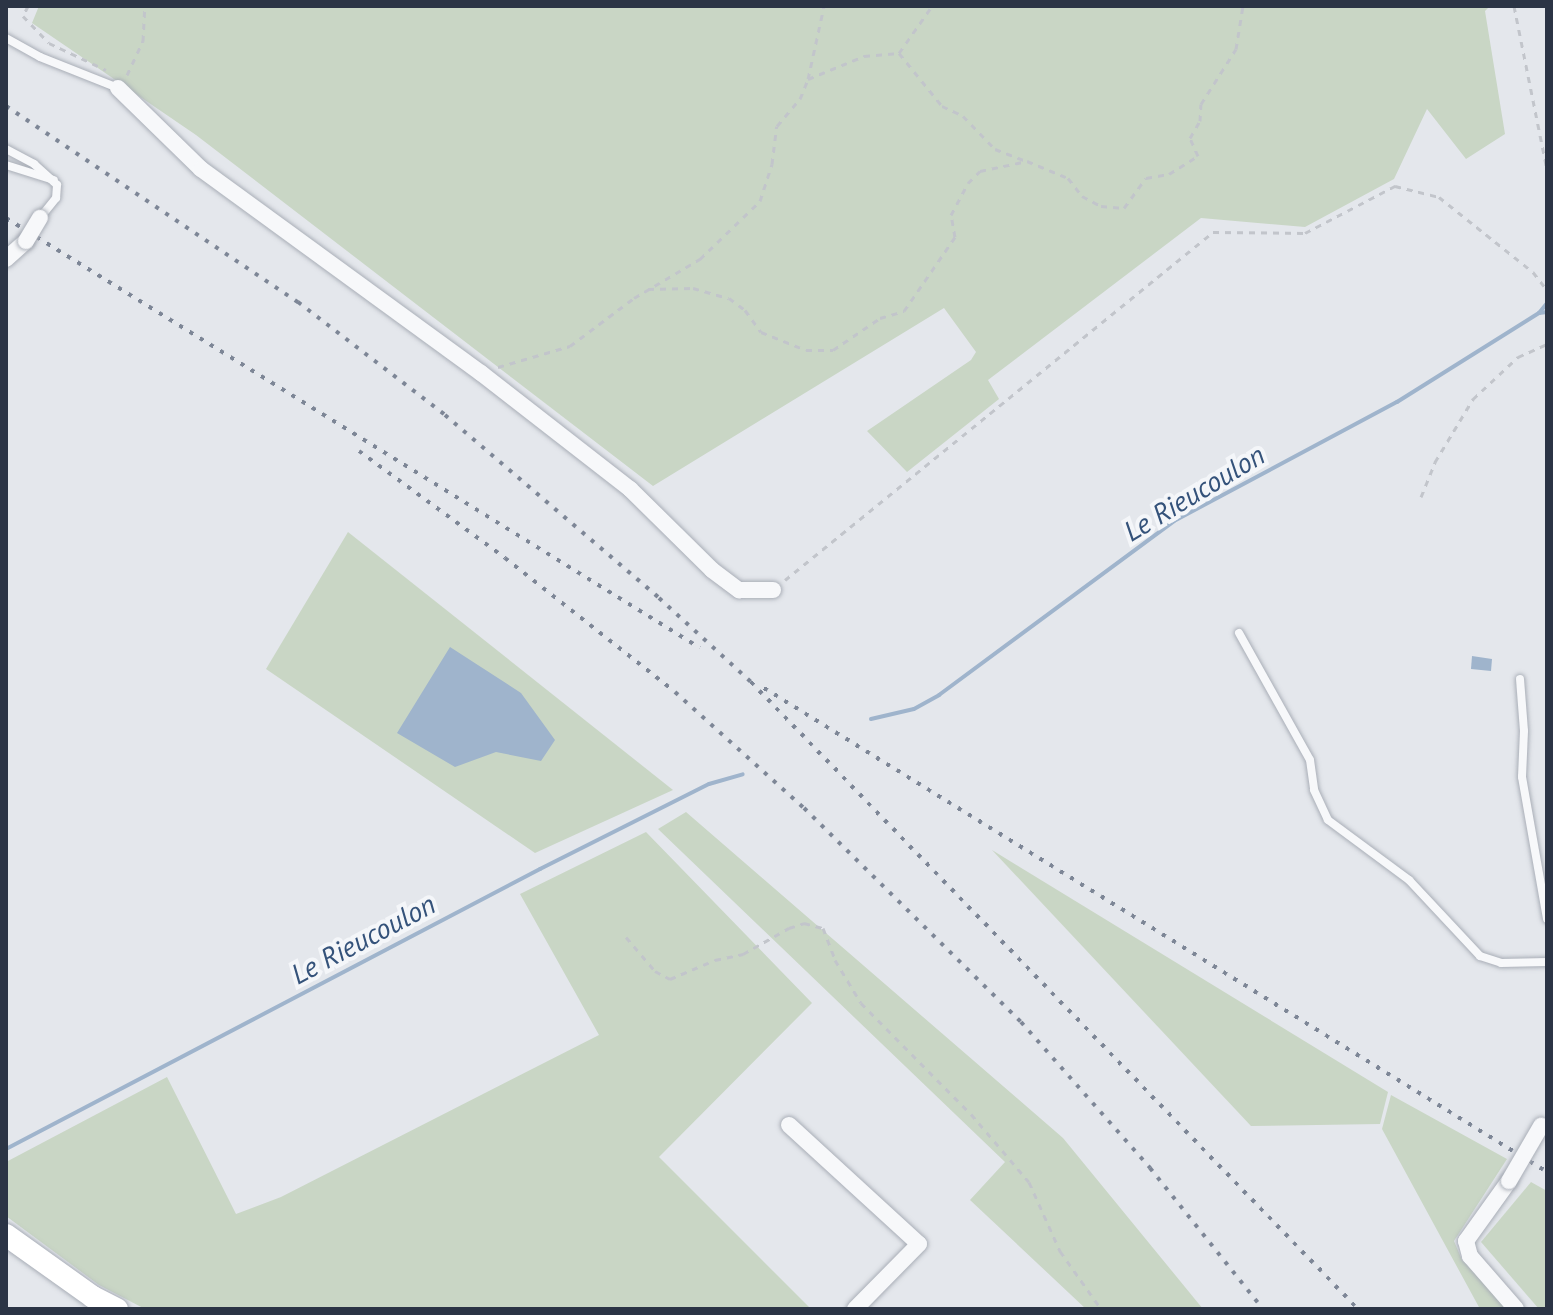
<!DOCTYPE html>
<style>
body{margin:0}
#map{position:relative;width:1553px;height:1315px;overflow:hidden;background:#e4e7ec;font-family:"PT Sans",sans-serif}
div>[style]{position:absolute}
.green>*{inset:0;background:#c9d6c5}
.water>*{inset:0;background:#9fb4cc}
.stream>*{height:4px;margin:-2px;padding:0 2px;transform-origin:2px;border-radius:2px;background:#9fb4cc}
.path>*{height:3px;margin-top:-1.5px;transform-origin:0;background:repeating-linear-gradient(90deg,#c2c5cb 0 6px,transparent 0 12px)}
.roads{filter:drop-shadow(0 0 2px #a9aeb7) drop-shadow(0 0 2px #a9aeb7)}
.lane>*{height:8px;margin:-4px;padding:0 4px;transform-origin:4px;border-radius:4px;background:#f7f8fa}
.street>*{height:16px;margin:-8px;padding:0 8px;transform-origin:8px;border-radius:8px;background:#f7f8fa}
.secondary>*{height:22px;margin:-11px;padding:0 11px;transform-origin:11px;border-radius:11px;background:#fff}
.rail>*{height:4px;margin-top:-2px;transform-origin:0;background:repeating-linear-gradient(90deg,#7d8696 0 4px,transparent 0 12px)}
.bridges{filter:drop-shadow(0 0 2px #a9aeb7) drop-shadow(0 0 2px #a9aeb7)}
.street-bridge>*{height:16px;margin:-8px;padding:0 8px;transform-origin:8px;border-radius:8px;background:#f7f8fa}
span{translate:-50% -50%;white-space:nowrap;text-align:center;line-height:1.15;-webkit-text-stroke:8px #f4f6f9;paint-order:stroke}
.water-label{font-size:28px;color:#34527a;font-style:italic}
.frame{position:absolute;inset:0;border:8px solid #2b3445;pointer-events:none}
</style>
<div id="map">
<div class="green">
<div style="clip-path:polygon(39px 6px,1490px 6px,1485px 11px,1505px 134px,1466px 159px,1427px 109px,1394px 179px,1305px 227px,1201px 218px,988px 380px,999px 399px,907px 472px,867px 431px,971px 360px,976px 352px,944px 308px,653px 486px,196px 135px,32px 23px)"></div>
<div style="clip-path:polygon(348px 532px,673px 790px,535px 853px,266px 669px)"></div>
<div style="clip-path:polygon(686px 812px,1063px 1138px,1203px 1309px,1086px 1309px,970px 1200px,1005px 1162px,658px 829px)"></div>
<div style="clip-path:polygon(646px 832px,812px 1003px,659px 1157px,811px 1309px,145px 1309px,99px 1285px,6px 1216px,6px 1162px,167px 1077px,236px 1214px,281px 1197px,599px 1035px,520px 894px)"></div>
<div style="clip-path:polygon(992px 850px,1388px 1092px,1380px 1124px,1251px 1126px)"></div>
<div style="clip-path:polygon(1391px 1095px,1507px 1159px,1454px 1241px,1462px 1260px,1508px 1309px,1480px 1309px,1382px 1129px)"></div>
<div style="clip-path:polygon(1531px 1182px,1547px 1191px,1547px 1309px,1539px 1309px,1481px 1242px)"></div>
</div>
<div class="water">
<div style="clip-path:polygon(450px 647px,521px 693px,555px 740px,541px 761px,496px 752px,455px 767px,397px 733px)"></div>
<div style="clip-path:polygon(1472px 656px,1492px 659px,1491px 671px,1471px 669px)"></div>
</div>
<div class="stream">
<div style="left:1539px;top:313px;width:13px;rotate:-51deg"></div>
<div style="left:871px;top:719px;width:44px;rotate:-13.1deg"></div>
<div style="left:914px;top:709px;width:29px;rotate:-29deg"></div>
<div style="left:939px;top:695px;width:292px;rotate:-36.5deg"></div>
<div style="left:1174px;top:521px;width:253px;rotate:-28.1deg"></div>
<div style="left:1397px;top:402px;width:168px;rotate:-32.1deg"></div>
<div style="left:1539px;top:313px;width:8px;rotate:-7deg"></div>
<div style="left:6px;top:1149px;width:603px;rotate:-27.67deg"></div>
<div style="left:540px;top:869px;width:189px;rotate:-26.7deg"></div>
<div style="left:709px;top:784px;width:35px;rotate:-16deg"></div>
</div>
<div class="path">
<div style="left:28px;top:6px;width:11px;rotate:117deg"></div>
<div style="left:23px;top:16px;width:37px;rotate:46deg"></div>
<div style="left:49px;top:43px;width:63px;rotate:25.3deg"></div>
<div style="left:1514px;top:6px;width:167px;rotate:78.6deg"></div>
<div style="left:899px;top:53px;width:57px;rotate:-54.9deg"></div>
<div style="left:127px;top:75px;width:38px;rotate:-65deg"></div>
<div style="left:143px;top:41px;width:35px;rotate:-87deg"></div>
<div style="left:808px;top:79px;width:61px;rotate:-22.3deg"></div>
<div style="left:864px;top:56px;width:35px;rotate:-5deg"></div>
<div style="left:899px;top:53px;width:68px;rotate:50.9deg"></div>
<div style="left:942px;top:106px;width:23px;rotate:25deg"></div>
<div style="left:963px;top:116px;width:46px;rotate:45.9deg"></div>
<div style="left:995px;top:149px;width:31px;rotate:21deg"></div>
<div style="left:648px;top:289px;width:45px;rotate:-1.3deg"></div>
<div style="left:693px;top:288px;width:37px;rotate:16deg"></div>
<div style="left:729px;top:298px;width:20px;rotate:37deg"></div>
<div style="left:745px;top:310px;width:27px;rotate:54deg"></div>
<div style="left:761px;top:332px;width:48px;rotate:21.8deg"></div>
<div style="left:806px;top:350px;width:27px"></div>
<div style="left:833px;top:350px;width:57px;rotate:-34.2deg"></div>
<div style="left:880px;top:318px;width:25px;rotate:-16deg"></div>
<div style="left:904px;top:311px;width:90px;rotate:-55.4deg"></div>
<div style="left:955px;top:237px;width:22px;rotate:-100deg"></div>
<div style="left:951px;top:215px;width:36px;rotate:-62deg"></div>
<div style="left:968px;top:183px;width:17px;rotate:-45deg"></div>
<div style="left:980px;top:171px;width:48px;rotate:-12deg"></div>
<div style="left:1027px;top:161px;width:44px;rotate:22.5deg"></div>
<div style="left:1068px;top:178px;width:23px;rotate:52deg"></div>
<div style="left:1082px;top:196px;width:21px;rotate:28deg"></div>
<div style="left:1101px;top:206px;width:23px;rotate:5deg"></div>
<div style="left:1124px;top:208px;width:37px;rotate:-54deg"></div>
<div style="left:1146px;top:178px;width:23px;rotate:-10deg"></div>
<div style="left:1169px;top:174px;width:34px;rotate:-32deg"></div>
<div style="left:1198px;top:156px;width:20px;rotate:-114deg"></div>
<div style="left:1190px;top:138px;width:20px;rotate:-60deg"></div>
<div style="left:1200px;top:121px;width:17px;rotate:-87deg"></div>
<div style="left:1201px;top:104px;width:65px;rotate:-57.5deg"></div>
<div style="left:1236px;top:49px;width:44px;rotate:-80.8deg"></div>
<div style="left:498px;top:367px;width:75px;rotate:-16.3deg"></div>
<div style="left:570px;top:346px;width:80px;rotate:-36.9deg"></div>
<div style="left:634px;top:298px;width:77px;rotate:-30.6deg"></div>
<div style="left:700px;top:259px;width:83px;rotate:-44deg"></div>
<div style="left:760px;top:201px;width:39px;rotate:-72deg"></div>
<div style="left:772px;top:164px;width:38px;rotate:-83deg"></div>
<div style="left:777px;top:126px;width:35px;rotate:-50deg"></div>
<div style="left:800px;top:99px;width:22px;rotate:-68deg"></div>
<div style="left:808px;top:79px;width:75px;rotate:-77.6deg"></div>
<div style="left:1421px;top:497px;width:38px;rotate:-68deg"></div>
<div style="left:1435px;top:462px;width:74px;rotate:-58.9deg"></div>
<div style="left:1473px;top:399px;width:62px;rotate:-43deg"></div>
<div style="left:1518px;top:357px;width:32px;rotate:-24deg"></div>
<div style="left:785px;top:580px;width:552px;rotate:-39.11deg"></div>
<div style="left:1213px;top:232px;width:92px;rotate:0.6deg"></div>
<div style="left:1305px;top:233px;width:102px;rotate:-27.6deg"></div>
<div style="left:1395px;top:186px;width:45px;rotate:14deg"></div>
<div style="left:1439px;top:197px;width:120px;rotate:38.6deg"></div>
<div style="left:1533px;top:272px;width:23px;rotate:52deg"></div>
<div style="left:626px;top:937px;width:45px;rotate:49.5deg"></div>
<div style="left:655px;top:971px;width:17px;rotate:28deg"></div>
<div style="left:670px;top:979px;width:49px;rotate:-22.9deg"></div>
<div style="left:715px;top:960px;width:29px;rotate:-12deg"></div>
<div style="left:743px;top:954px;width:53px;rotate:-29.5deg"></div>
<div style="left:789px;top:928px;width:16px;rotate:-18deg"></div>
<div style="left:804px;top:923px;width:20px;rotate:15deg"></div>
<div style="left:823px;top:928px;width:34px;rotate:69deg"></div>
<div style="left:835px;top:960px;width:50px;rotate:58.8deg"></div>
<div style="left:861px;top:1003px;width:156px;rotate:45.3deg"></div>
<div style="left:971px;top:1114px;width:89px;rotate:49.5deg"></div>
<div style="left:1029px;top:1182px;width:76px;rotate:65.8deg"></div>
<div style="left:1060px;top:1251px;width:71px;rotate:54.7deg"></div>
<div style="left:1005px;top:1309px;width:12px"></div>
</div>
<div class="roads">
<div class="lane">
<div style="left:6px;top:38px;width:39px;rotate:29deg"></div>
<div style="left:40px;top:57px;width:84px;rotate:21.7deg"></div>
<div style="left:6px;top:149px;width:32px;rotate:28deg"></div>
<div style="left:34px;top:164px;width:31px;rotate:42deg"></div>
<div style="left:57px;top:185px;width:13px;rotate:94deg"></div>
<div style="left:56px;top:198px;width:26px;rotate:129deg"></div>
<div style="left:6px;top:165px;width:50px;rotate:17.4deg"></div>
<div style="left:1239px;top:633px;width:145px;rotate:60.8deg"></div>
<div style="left:1310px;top:760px;width:30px;rotate:82deg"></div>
<div style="left:1314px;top:790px;width:33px;rotate:65deg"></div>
<div style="left:1328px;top:820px;width:101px;rotate:36.5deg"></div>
<div style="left:1409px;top:880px;width:104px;rotate:46.9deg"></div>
<div style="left:1480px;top:956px;width:22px;rotate:18deg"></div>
<div style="left:1501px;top:963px;width:46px;rotate:-1.2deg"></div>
<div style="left:1520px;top:679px;width:52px;rotate:85.6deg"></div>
<div style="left:1524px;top:731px;width:46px;rotate:92.5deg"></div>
<div style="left:1522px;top:777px;width:144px;rotate:80deg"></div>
</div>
<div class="street">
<div style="left:118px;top:88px;width:116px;rotate:44.3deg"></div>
<div style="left:201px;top:169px;width:346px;rotate:36.1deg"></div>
<div style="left:481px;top:373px;width:189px;rotate:37.9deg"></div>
<div style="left:630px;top:489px;width:115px;rotate:44.6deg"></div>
<div style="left:712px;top:570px;width:34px;rotate:37deg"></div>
<div style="left:739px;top:590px;width:34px"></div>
<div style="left:6px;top:259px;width:27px;rotate:-42deg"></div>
<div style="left:789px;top:1125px;width:176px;rotate:42.5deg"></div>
<div style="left:919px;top:1244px;width:91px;rotate:134.6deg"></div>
<div style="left:1509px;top:1181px;width:74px;rotate:125.6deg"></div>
<div style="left:1466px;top:1241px;width:16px;rotate:75deg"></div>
<div style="left:1470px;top:1256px;width:70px;rotate:49deg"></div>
</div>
<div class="secondary">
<div style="left:6px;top:1235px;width:107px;rotate:35.5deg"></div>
<div style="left:93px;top:1297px;width:27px;rotate:27deg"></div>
</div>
</div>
<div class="rail">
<div style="left:6px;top:106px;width:352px;rotate:33.9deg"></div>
<div style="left:298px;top:302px;width:185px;rotate:37.5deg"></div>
<div style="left:445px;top:415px;width:282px;rotate:40.5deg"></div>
<div style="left:659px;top:598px;width:125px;rotate:42.4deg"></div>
<div style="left:751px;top:682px;width:873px;rotate:45.93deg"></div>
<div style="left:6px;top:218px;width:816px;rotate:31.78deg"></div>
<div style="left:359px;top:451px;width:181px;rotate:36.2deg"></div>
<div style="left:505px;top:558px;width:216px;rotate:38.2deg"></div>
<div style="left:675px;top:692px;width:173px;rotate:42deg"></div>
<div style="left:804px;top:808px;width:305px;rotate:44.6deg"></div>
<div style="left:1021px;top:1022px;width:195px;rotate:48.5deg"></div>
<div style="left:1150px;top:1168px;width:181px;rotate:51.3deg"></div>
<div style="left:764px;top:688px;width:921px;rotate:31.72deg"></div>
</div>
<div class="bridges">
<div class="street-bridge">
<div style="left:26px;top:241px;width:27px;rotate:-59deg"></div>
<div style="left:1509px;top:1181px;width:64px;rotate:-59.8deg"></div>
</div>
</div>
<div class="water-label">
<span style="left:1194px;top:493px;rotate:-31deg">Le Rieucoulon</span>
<span style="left:363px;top:939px;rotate:-28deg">Le Rieucoulon</span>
</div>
<div class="frame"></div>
</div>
